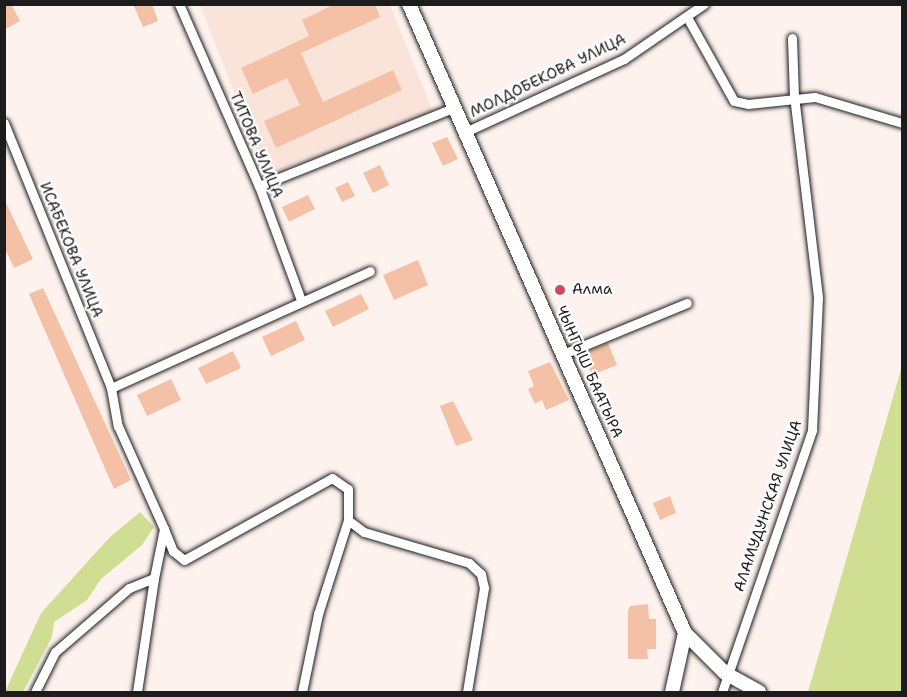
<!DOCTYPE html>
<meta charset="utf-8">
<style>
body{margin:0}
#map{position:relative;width:907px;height:697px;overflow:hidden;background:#fdf2ed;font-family:"Shantell Sans",sans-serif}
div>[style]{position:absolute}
.built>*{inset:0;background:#fae3d8}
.green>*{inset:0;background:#cfde92}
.building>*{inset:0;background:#f4c0a6}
.roads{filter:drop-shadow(0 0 2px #1c1c1c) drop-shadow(0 0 2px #1c1c1c)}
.street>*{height:9px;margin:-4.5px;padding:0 4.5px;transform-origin:4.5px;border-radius:4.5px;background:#fff}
.secondary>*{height:14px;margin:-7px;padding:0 7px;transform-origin:7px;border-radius:7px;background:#fff}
.dots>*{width:16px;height:16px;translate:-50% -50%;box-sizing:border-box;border:3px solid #fff;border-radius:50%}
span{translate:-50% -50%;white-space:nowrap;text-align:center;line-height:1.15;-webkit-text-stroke:4.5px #fff;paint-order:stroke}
.street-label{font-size:15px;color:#1c1c1c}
.poi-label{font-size:15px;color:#1c1c1c}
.left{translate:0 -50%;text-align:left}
.frame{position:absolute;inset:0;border:6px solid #1c1c1c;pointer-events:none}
</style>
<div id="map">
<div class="built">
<div style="clip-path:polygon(200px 5px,390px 5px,433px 112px,267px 176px)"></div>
</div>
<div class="green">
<div style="clip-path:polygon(902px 366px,902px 692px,808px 692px)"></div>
<div style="clip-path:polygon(140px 512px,154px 527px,142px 545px,101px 579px,87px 600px,54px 622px,52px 637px,23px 692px,5px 692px,41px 613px,110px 537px)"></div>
</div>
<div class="building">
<div style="clip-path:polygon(4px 4px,11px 4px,20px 21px,4px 30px)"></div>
<div style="clip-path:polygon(133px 4px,152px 4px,158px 21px,143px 27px)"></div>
<div style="clip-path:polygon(335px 4px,375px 4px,380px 17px,301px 53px,323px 102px,393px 70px,402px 90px,276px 148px,264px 121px,300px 105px,287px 78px,253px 94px,241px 68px,309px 36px,302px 20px)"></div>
<div style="clip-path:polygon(447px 137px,458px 159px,443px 166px,432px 143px)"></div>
<div style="clip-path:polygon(380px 165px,389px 185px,373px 193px,363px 173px)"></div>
<div style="clip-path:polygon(348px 182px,355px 196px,342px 202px,335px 188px)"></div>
<div style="clip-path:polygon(308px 195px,315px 209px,289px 222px,282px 207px)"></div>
<div style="clip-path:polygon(4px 199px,33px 259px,14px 268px,4px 247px)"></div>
<div style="clip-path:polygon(418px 260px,428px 285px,394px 300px,383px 275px)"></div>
<div style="clip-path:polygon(43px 288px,131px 480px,114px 489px,29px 294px)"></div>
<div style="clip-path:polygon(361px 294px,369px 309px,333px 327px,325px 311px)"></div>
<div style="clip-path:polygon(296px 321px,305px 340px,271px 356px,262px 337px)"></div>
<div style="clip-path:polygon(608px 343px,617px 365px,592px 375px,583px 353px)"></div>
<div style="clip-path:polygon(233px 351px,241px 368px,206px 384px,198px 368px)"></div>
<div style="clip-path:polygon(550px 362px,569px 400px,546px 410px,542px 400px,535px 404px,528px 389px,534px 386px,528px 371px)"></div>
<div style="clip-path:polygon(171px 379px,181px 400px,147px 416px,137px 395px)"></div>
<div style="clip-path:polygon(453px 401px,473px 440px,456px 446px,440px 406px)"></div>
<div style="clip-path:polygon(670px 496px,676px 513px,660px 520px,653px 503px)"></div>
<div style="clip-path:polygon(648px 604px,649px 619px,656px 619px,656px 649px,647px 649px,648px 659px,628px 659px,628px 611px,630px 606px)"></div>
</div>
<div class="roads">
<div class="street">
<div style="left:179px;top:4px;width:199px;rotate:66.3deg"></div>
<div style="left:259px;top:186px;width:121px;rotate:69.8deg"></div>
<div style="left:687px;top:17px;width:96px;rotate:60.8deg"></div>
<div style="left:734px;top:101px;width:14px;rotate:12deg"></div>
<div style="left:748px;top:104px;width:67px;rotate:-6deg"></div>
<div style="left:815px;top:97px;width:91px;rotate:16.6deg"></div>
<div style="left:4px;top:123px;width:286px;rotate:68deg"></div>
<div style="left:111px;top:388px;width:39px;rotate:80deg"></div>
<div style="left:118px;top:426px;width:113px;rotate:65.9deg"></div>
<div style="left:164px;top:529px;width:50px;rotate:101.5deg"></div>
<div style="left:154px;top:578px;width:27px;rotate:158deg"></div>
<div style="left:129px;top:588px;width:98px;rotate:139.1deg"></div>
<div style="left:55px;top:652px;width:45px;rotate:116.6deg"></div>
<div style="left:463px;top:133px;width:177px;rotate:-24.7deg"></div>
<div style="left:624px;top:59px;width:97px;rotate:-34.5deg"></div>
<div style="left:259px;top:186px;width:209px;rotate:-21.9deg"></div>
<div style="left:563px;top:354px;width:134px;rotate:-22.4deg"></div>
<div style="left:111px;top:388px;width:284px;rotate:-24.3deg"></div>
<div style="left:348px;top:520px;width:20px;rotate:37deg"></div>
<div style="left:364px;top:532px;width:109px;rotate:16.4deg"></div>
<div style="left:469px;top:563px;width:16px;rotate:43deg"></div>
<div style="left:481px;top:574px;width:14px;rotate:78deg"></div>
<div style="left:484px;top:588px;width:105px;rotate:99.3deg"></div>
<div style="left:164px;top:529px;width:24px;rotate:68deg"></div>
<div style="left:173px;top:551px;width:14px;rotate:39deg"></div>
<div style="left:184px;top:560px;width:169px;rotate:-29deg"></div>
<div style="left:332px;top:478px;width:19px;rotate:35deg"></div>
<div style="left:348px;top:489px;width:31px;rotate:90deg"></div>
<div style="left:348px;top:520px;width:99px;rotate:107.7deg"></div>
<div style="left:318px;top:614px;width:80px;rotate:101.6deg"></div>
<div style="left:137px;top:692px;width:115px;rotate:-81.5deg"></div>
<div style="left:722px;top:692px;width:277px;rotate:-71deg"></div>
<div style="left:812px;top:430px;width:133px;rotate:-87.4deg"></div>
<div style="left:818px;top:297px;width:202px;rotate:-96.8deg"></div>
<div style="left:794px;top:96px;width:58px;rotate:-92deg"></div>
</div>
<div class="secondary">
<div style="left:409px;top:4px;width:687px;rotate:66.31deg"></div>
<div style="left:685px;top:633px;width:57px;rotate:45deg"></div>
<div style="left:725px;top:673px;width:39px;rotate:29deg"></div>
<div style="left:672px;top:692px;width:60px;rotate:-77.6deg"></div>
</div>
</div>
<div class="dots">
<div style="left:560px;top:290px;background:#d1495b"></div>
</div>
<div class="street-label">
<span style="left:548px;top:76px;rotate:-26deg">МОЛДОБЕКОВА УЛИЦА</span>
<span style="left:256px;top:145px;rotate:67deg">ТИТОВА УЛИЦА</span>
<span style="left:71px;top:250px;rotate:68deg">ИСАБЕКОВА УЛИЦА</span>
<span style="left:589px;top:372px;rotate:66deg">ЧЫНГЫШ БААТЫРА</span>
<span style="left:768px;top:506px;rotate:-71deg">АЛАМУДУНСКАЯ УЛИЦА</span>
</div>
<div class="poi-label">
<span class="left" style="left:572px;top:290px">Алма</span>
</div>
<div class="frame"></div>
</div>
